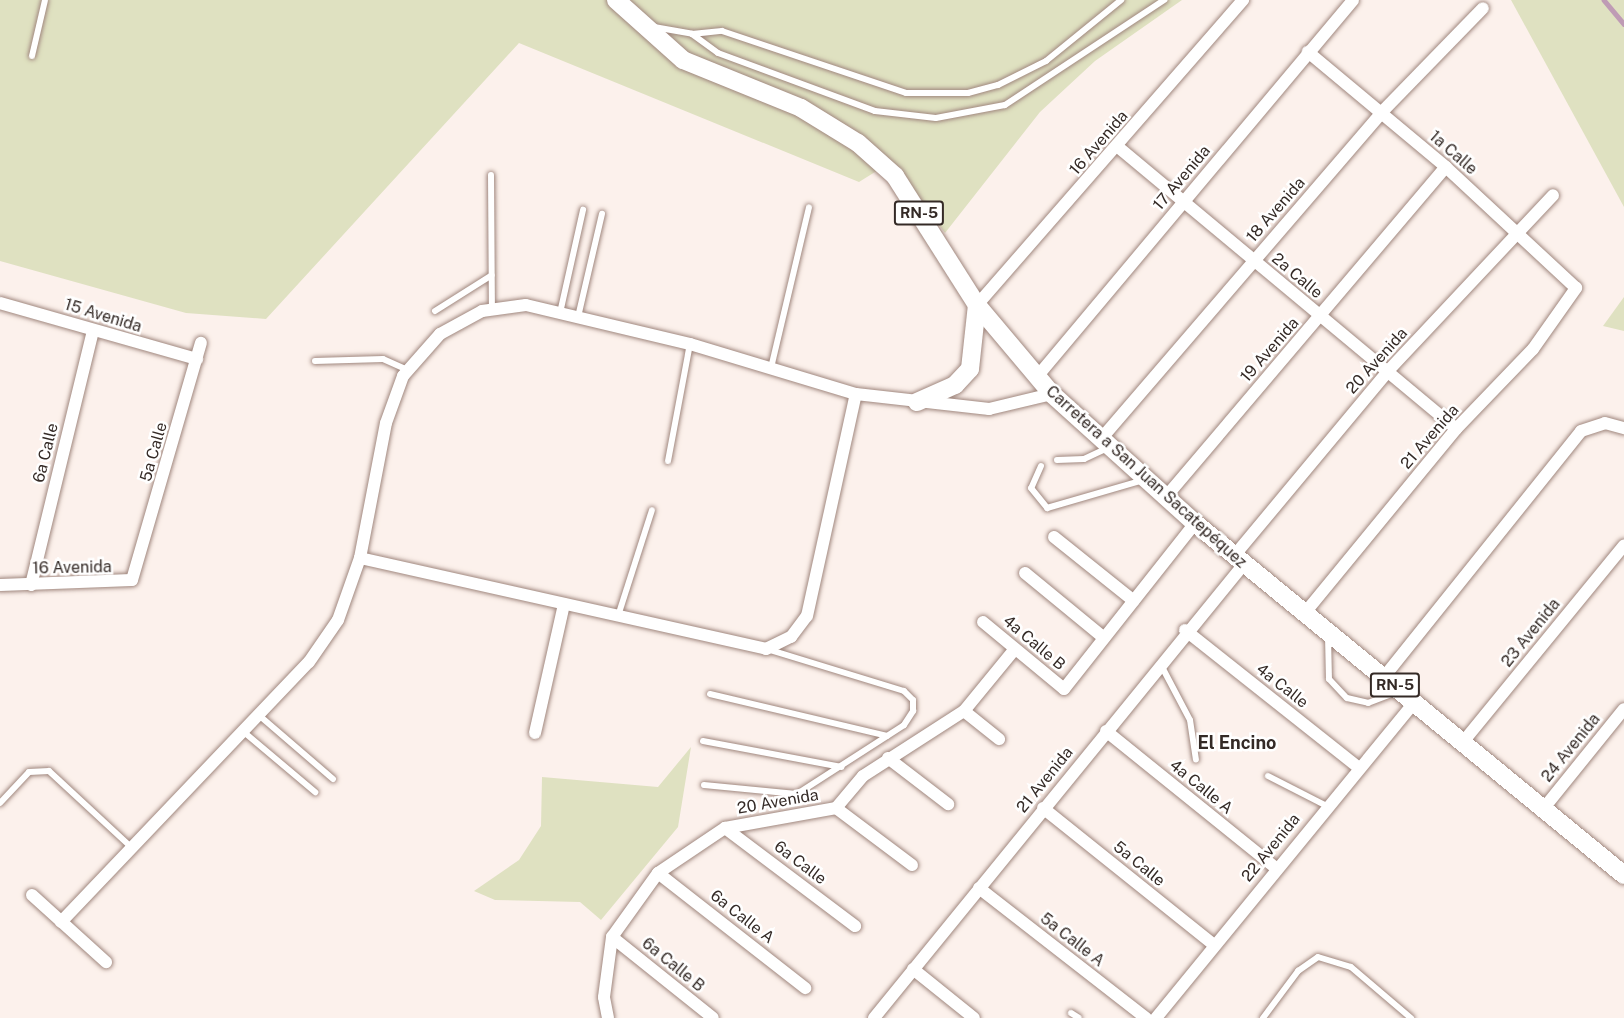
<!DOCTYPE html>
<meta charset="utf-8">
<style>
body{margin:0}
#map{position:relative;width:1624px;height:1018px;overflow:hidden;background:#fcf1ec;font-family:"Public Sans",sans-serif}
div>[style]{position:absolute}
.green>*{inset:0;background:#dfe1c1}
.stream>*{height:4.5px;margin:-2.25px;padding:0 2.25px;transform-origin:2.25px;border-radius:2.25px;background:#bf9bb5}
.roads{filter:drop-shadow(0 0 2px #a0877e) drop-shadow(0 0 2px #a0877e)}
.service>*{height:6px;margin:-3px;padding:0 3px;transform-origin:3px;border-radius:3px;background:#fff}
.minor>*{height:12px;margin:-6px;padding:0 6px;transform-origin:6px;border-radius:6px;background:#fff}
.primary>*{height:18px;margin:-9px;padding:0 9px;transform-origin:9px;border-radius:9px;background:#fff}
span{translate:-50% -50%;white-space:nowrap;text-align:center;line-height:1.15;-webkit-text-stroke:5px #fff;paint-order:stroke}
.shield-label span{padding:2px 4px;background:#fff;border:2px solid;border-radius:4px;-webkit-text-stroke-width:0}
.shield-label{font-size:15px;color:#342a26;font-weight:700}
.street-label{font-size:16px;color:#342a26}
.neighbourhood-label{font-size:18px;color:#342a26;font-weight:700}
</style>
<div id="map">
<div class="green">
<div style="clip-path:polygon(0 0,1182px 0,1095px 61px,1040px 112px,945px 233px,891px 162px,859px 182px,519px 43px,266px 319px,186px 313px,0 261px)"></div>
<div style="clip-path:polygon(1511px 0,1624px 0,1624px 207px)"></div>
<div style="clip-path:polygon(1624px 297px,1624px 331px,1603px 326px)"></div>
<div style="clip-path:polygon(691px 747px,678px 827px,601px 920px,580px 902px,495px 900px,474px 891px,519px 860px,541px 826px,542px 777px,658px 787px)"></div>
</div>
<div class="stream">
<div style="left:1604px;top:0;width:31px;rotate:50deg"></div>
</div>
<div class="roads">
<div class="service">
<div style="left:654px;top:27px;width:39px;rotate:10deg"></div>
<div style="left:692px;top:34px;width:30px;rotate:-6deg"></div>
<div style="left:722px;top:31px;width:194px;rotate:18.6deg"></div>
<div style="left:906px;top:93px;width:62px"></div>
<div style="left:968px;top:93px;width:31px;rotate:-15deg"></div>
<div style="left:998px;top:85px;width:54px;rotate:-26.6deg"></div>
<div style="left:1046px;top:61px;width:97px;rotate:-39.1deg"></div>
<div style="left:692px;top:34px;width:32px;rotate:36deg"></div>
<div style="left:718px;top:53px;width:167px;rotate:20.3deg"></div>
<div style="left:875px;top:111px;width:61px;rotate:6.5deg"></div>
<div style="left:936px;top:118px;width:70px;rotate:-10.7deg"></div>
<div style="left:1005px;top:105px;width:191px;rotate:-33.4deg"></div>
<div style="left:32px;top:56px;width:57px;rotate:-76.9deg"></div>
<div style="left:491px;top:175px;width:135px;rotate:89.6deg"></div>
<div style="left:435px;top:311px;width:67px;rotate:-32.3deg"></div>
<div style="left:560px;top:313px;width:106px;rotate:-77.4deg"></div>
<div style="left:578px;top:317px;width:106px;rotate:-76.9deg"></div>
<div style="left:315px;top:361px;width:68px;rotate:-1.7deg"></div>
<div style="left:383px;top:359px;width:27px;rotate:24deg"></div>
<div style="left:771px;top:368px;width:165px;rotate:-76.7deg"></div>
<div style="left:1057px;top:460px;width:27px;rotate:-2deg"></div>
<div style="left:1084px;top:459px;width:26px;rotate:-25deg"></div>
<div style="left:668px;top:461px;width:119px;rotate:-79.4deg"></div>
<div style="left:1041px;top:466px;width:24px;rotate:114deg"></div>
<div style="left:1031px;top:488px;width:26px;rotate:51deg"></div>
<div style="left:1047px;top:508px;width:101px;rotate:-16.1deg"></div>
<div style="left:618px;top:616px;width:111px;rotate:-72.2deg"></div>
<div style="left:1328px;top:636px;width:43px;rotate:88.7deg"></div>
<div style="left:1329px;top:679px;width:26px;rotate:47deg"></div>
<div style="left:1347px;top:698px;width:22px;rotate:13deg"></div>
<div style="left:1368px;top:703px;width:30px;rotate:-21deg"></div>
<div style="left:1161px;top:665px;width:62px;rotate:62.2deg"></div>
<div style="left:1190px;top:720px;width:40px;rotate:81.5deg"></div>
<div style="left:710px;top:694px;width:182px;rotate:13.3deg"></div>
<div style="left:261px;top:717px;width:95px;rotate:40.7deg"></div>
<div style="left:245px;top:733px;width:92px;rotate:40.1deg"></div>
<div style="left:703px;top:741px;width:141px;rotate:10.6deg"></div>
<div style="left:1268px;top:776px;width:66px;rotate:27deg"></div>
<div style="left:704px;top:785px;width:93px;rotate:5.5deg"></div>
<div style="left:797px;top:794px;width:127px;rotate:-32.8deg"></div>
<div style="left:904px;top:725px;width:17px;rotate:-57deg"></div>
<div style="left:913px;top:711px;width:11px;rotate:-90deg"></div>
<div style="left:913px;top:700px;width:13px;rotate:-135deg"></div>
<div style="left:904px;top:691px;width:143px;rotate:-163deg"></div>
<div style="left:0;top:803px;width:42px;rotate:-46.9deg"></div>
<div style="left:29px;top:772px;width:20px;rotate:-3deg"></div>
<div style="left:49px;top:771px;width:112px;rotate:42.8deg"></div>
<div style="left:1071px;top:1013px;width:9px;rotate:32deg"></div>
<div style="left:1263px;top:1018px;width:59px;rotate:-53.3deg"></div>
<div style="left:1298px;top:971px;width:24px;rotate:-35deg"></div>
<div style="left:1318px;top:957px;width:34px;rotate:17deg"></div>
<div style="left:1351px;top:967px;width:79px;rotate:40.4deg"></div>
</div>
<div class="minor">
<div style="left:1118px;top:147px;width:440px;rotate:39.8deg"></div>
<div style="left:0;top:303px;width:205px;rotate:15.9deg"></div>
<div style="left:977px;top:305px;width:405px;rotate:-48.9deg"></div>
<div style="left:1036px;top:378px;width:493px;rotate:-50deg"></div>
<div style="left:1101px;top:439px;width:430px;rotate:-49.3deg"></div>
<div style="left:1381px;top:113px;width:146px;rotate:-45.8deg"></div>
<div style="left:1165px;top:498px;width:434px;rotate:-49.7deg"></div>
<div style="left:1054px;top:537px;width:102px;rotate:38.7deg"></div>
<div style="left:1234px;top:556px;width:241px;rotate:-50.2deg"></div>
<div style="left:1388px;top:371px;width:241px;rotate:-46.8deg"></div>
<div style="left:360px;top:558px;width:416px;rotate:12.6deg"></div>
<div style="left:766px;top:649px;width:28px;rotate:-26deg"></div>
<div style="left:791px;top:637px;width:26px;rotate:-53deg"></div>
<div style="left:807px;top:616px;width:227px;rotate:-77.6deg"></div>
<div style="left:1025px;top:573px;width:102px;rotate:39.4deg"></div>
<div style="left:0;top:585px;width:132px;rotate:-2.2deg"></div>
<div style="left:132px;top:580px;width:247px;rotate:-73.8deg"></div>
<div style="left:31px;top:585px;width:262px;rotate:-76.3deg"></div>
<div style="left:1304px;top:614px;width:239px;rotate:-50.6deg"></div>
<div style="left:1456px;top:429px;width:111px;rotate:-46.1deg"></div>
<div style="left:1533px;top:349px;width:75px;rotate:-54.8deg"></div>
<div style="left:1576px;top:288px;width:178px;rotate:-137.1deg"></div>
<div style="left:1446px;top:167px;width:180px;rotate:-140.2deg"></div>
<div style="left:983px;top:622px;width:105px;rotate:39.6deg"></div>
<div style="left:1064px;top:689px;width:211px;rotate:-51.7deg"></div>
<div style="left:1185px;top:630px;width:222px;rotate:38.4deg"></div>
<div style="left:1384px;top:677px;width:315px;rotate:-51.3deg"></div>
<div style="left:1581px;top:431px;width:25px;rotate:-18deg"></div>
<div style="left:1605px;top:423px;width:20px;rotate:15deg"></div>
<div style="left:964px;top:711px;width:45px;rotate:38.7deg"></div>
<div style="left:1106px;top:731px;width:218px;rotate:38.9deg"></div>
<div style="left:535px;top:733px;width:132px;rotate:-77.3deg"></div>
<div style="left:1463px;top:742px;width:254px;rotate:-50.7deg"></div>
<div style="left:888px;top:758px;width:76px;rotate:37.5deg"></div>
<div style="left:836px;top:808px;width:95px;rotate:36.9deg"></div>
<div style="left:1043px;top:808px;width:219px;rotate:38.7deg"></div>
<div style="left:1544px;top:808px;width:127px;rotate:-51.1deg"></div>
<div style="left:725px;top:828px;width:163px;rotate:37deg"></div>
<div style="left:658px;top:873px;width:187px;rotate:38deg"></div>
<div style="left:979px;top:888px;width:212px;rotate:37.9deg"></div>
<div style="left:32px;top:895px;width:100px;rotate:42.2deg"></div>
<div style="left:61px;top:922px;width:359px;rotate:-46.4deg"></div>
<div style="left:309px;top:662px;width:51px;rotate:-55.4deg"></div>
<div style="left:338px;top:620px;width:66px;rotate:-70.5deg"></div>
<div style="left:360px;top:558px;width:137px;rotate:-79.1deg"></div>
<div style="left:386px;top:423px;width:50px;rotate:-70.1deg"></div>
<div style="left:403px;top:376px;width:56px;rotate:-48.6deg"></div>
<div style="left:440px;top:334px;width:48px;rotate:-28.7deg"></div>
<div style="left:482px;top:311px;width:44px;rotate:-7.8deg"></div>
<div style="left:526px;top:305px;width:169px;rotate:13.4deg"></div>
<div style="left:690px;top:344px;width:173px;rotate:16.8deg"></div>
<div style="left:856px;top:394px;width:134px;rotate:6.4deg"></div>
<div style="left:989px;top:409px;width:65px;rotate:-13.4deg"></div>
<div style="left:612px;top:937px;width:129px;rotate:38.7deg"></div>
<div style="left:913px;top:969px;width:78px;rotate:38.8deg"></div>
<div style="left:608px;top:1018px;width:21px;rotate:-101deg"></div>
<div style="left:604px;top:997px;width:61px;rotate:-82.4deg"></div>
<div style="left:612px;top:937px;width:79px;rotate:-54.3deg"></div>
<div style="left:658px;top:873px;width:81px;rotate:-33.9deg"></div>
<div style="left:725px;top:828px;width:113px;rotate:-10.2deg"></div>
<div style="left:836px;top:808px;width:42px;rotate:-49.8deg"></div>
<div style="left:863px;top:776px;width:120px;rotate:-32.8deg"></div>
<div style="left:964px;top:711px;width:80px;rotate:-50.6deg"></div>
<div style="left:874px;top:1018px;width:586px;rotate:-50.82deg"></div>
<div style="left:1156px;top:1018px;width:409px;rotate:-50.7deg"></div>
</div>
<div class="primary">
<div style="left:616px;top:0;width:90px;rotate:41.8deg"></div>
<div style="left:683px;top:60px;width:127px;rotate:22.1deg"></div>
<div style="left:801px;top:108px;width:67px;rotate:31.6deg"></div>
<div style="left:858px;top:143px;width:50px;rotate:41.7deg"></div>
<div style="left:895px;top:176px;width:153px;rotate:57.6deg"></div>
<div style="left:977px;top:305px;width:116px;rotate:49.9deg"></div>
<div style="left:1052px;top:394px;width:193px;rotate:42.1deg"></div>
<div style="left:1195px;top:523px;width:555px;rotate:39.37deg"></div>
<div style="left:917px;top:402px;width:42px;rotate:-24.1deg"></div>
<div style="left:955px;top:385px;width:22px;rotate:-47deg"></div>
<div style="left:970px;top:369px;width:64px;rotate:-83.8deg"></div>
</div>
</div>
<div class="shield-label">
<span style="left:919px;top:213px">RN-5</span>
<span style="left:1395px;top:685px">RN-5</span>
</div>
<div class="street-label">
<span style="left:1099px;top:143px;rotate:-49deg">16 Avenida</span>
<span style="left:1453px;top:153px;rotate:41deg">1a Calle</span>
<span style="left:1182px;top:178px;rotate:-50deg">17 Avenida</span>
<span style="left:1276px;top:210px;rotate:-49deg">18 Avenida</span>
<span style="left:1297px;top:276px;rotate:40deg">2a Calle</span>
<span style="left:103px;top:316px;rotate:17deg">15 Avenida</span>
<span style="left:1270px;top:350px;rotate:-49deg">19 Avenida</span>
<span style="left:1377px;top:361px;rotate:-48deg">20 Avenida</span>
<span style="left:1430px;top:437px;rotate:-49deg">21 Avenida</span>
<span style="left:154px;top:452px;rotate:-74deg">5a Calle</span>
<span style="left:46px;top:453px;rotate:-76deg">6a Calle</span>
<span style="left:1146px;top:477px;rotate:42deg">Carretera a San Juan Sacatepéquez</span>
<span style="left:72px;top:568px;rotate:-1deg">16 Avenida</span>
<span style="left:1531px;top:633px;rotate:-51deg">23 Avenida</span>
<span style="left:1034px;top:643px;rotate:40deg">4a Calle B</span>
<span style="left:1282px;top:686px;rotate:38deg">4a Calle</span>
<span style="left:1571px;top:748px;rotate:-51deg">24 Avenida</span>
<span style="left:1045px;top:780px;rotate:-51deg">21 Avenida</span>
<span style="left:1201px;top:787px;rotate:39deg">4a Calle A</span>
<span style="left:778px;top:802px;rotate:-10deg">20 Avenida</span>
<span style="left:1271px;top:848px;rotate:-51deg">22 Avenida</span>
<span style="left:800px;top:863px;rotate:37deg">6a Calle</span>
<span style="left:1139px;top:864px;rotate:39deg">5a Calle</span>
<span style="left:742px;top:917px;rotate:38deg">6a Calle A</span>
<span style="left:1072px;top:940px;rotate:38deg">5a Calle A</span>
<span style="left:673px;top:965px;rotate:39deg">6a Calle B</span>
</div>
<div class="neighbourhood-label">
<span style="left:1237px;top:743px">El Encino</span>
</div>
</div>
